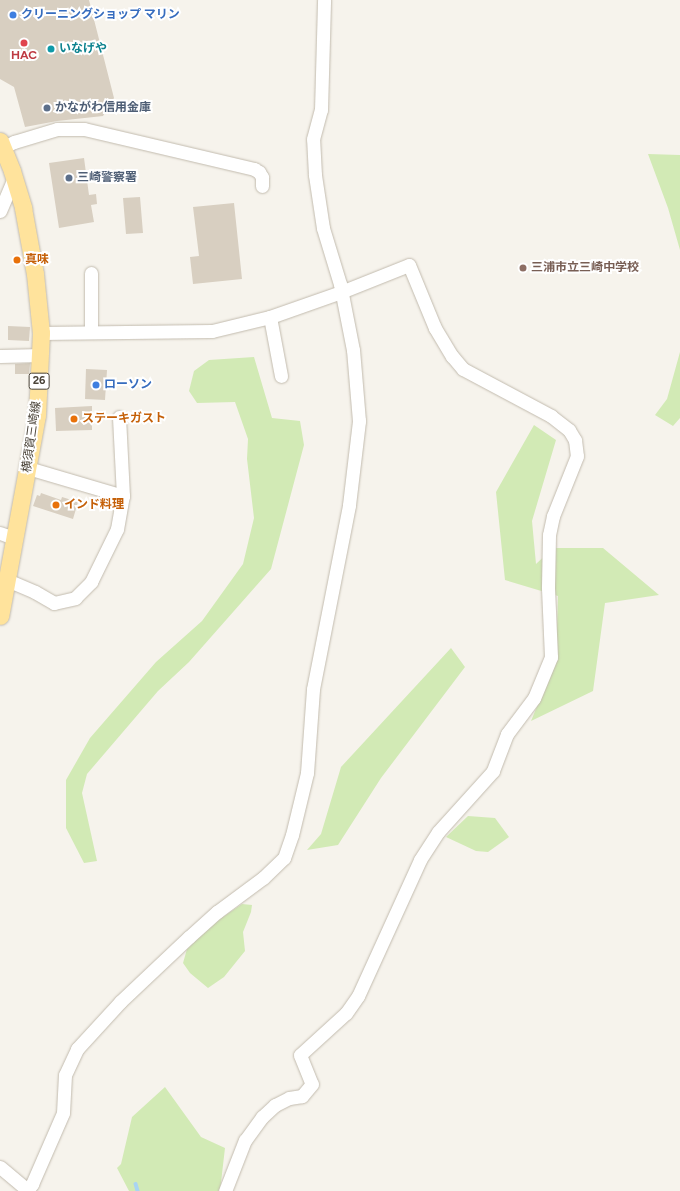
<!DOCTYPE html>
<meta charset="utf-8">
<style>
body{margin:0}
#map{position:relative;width:680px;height:1191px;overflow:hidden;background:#f6f3ec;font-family:Figtree,"Noto Sans JP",sans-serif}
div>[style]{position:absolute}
.green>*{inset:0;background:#d2eab5}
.stream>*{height:3.5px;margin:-1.75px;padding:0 1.75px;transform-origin:1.75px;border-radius:1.75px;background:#a9d4f2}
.building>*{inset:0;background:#d8cfc1}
.roads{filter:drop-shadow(0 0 1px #c2bbae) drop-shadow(0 0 1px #c2bbae)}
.minor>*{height:13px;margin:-6.5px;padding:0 6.5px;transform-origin:6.5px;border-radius:6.5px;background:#fff}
.major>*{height:17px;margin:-8.5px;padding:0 8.5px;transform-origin:8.5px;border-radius:8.5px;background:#ffe39c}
.dots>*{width:11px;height:11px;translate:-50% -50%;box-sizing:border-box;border:2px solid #fff;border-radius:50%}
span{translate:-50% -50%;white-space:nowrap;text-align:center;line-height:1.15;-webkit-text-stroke:4px #fff;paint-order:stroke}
.shield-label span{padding:1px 3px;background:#fff;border:1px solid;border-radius:3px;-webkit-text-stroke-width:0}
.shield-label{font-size:11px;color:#4b4439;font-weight:700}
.shop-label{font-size:12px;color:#366cbe;font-weight:700}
.left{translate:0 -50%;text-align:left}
.culture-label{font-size:12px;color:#0d838f;font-weight:700}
.health-label{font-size:12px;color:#be3a42;font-weight:700}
.service-label{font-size:12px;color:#4e5e75;font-weight:700}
.food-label{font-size:12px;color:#c56008;font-weight:700}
.education-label{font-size:12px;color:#785e54;font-weight:700}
.street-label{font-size:12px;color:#4b4439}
</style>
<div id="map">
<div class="green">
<div style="clip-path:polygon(648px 154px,680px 155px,680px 250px,668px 208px)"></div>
<div style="clip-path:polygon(680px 352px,680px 418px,673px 426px,655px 415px,667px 399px)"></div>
<div style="clip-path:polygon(254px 357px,272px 418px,300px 421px,304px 445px,271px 569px,189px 662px,158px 691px,87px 774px,82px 793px,97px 861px,84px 863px,66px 828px,66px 780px,90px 738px,156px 662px,202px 621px,243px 564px,254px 518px,247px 459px,248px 439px,235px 402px,197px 403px,189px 391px,194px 371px,209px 360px)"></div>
<div style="clip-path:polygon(534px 425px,556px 440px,532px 521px,536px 564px,553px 548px,603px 548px,659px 595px,605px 603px,593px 691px,531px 721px,556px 660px,558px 596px,505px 580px,496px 492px)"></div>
<div style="clip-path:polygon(451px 648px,465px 667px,381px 778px,338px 845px,307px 850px,321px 834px,341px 767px)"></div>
<div style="clip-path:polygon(468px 816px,495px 818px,509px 837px,488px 852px,476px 851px,446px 837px)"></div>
<div style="clip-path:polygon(242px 904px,252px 905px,251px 912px,243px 932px,245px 951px,224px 977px,208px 988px,190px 973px,183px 963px,187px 949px,214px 923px)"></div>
<div style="clip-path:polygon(165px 1087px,201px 1137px,225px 1148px,220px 1191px,129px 1191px,117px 1168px,121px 1164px,132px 1117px)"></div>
</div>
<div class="stream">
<div style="left:136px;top:1184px;width:7px;rotate:74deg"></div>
</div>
<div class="building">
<div style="clip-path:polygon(0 0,89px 0,114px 98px,103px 116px,57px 121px,25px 127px,14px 87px,0 79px)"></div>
<div style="clip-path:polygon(84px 158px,89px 195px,96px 194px,97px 204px,91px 205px,94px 222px,59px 228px,49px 163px)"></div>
<div style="clip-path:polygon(140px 197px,143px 233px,126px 234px,123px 198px)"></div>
<div style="clip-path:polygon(234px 203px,242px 279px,193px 284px,190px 257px,199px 256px,193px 207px)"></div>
<div style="clip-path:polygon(8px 326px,30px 327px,29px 341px,8px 340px)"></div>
<div style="clip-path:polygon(30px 363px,29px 374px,15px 374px,15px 364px)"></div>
<div style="clip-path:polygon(86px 369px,107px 370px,105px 400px,85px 399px)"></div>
<div style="clip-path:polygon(92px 406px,92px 430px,56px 431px,55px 408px)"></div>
<div style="clip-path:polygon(41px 493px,61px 500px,62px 497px,78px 502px,73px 519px,33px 506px,37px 495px,40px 496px)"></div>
</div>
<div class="roads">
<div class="minor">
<div style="left:0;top:149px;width:16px;rotate:-27deg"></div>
<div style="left:14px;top:142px;width:45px;rotate:-16.8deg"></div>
<div style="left:57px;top:129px;width:27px"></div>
<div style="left:84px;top:129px;width:175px;rotate:13.2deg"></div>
<div style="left:254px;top:169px;width:6px;rotate:31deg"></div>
<div style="left:259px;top:172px;width:6px;rotate:59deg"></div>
<div style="left:262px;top:177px;width:9px;rotate:90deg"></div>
<div style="left:0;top:211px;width:36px;rotate:-67deg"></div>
<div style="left:91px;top:273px;width:59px;rotate:90deg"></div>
<div style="left:270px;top:317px;width:60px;rotate:79.4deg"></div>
<div style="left:41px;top:333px;width:171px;rotate:-0.7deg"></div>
<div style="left:212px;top:331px;width:60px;rotate:-13.6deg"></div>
<div style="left:270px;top:317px;width:75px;rotate:-19.4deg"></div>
<div style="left:341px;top:292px;width:73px;rotate:-21.7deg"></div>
<div style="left:409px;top:265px;width:68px;rotate:67.6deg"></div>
<div style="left:435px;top:328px;width:33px;rotate:59deg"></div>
<div style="left:452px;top:356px;width:17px;rotate:50deg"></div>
<div style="left:463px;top:369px;width:100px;rotate:28.1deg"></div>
<div style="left:551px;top:416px;width:23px;rotate:38deg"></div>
<div style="left:569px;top:430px;width:12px;rotate:59deg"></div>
<div style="left:575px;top:440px;width:16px;rotate:83deg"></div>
<div style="left:577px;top:456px;width:65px;rotate:111.8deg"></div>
<div style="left:553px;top:516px;width:19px;rotate:102deg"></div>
<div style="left:549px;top:535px;width:53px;rotate:91.1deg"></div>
<div style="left:548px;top:588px;width:69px;rotate:87.5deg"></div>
<div style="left:551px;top:657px;width:44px;rotate:112.5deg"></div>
<div style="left:534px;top:698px;width:45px;rotate:126.9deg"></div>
<div style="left:507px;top:734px;width:40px;rotate:111deg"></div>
<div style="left:493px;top:771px;width:82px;rotate:132deg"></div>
<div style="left:438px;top:832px;width:33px;rotate:123deg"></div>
<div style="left:420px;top:860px;width:149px;rotate:114.5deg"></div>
<div style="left:358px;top:996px;width:21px;rotate:125deg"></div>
<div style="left:346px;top:1013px;width:62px;rotate:137.6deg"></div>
<div style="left:300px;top:1055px;width:31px;rotate:68deg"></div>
<div style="left:312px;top:1084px;width:16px;rotate:130deg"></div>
<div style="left:302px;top:1096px;width:13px;rotate:171deg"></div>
<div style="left:289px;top:1098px;width:16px;rotate:153deg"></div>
<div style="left:275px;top:1105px;width:18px;rotate:137deg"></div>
<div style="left:262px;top:1117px;width:29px;rotate:126deg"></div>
<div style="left:245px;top:1140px;width:55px;rotate:111.4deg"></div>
<div style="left:0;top:356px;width:41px;rotate:-1.4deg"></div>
<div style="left:28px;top:468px;width:99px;rotate:16.4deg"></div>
<div style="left:0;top:533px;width:15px;rotate:20deg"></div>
<div style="left:7px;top:580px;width:30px;rotate:23deg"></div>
<div style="left:35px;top:592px;width:22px;rotate:30deg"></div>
<div style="left:54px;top:603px;width:22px;rotate:-13deg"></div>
<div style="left:75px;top:598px;width:23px;rotate:-45deg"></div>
<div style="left:91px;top:582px;width:59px;rotate:-63.9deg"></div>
<div style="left:117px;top:529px;width:34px;rotate:-80deg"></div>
<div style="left:123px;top:496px;width:79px;rotate:-92.9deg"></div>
<div style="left:0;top:1167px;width:35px;rotate:40deg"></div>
<div style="left:27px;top:1191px;width:9px;rotate:-54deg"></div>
<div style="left:32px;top:1184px;width:77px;rotate:-66.4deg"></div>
<div style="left:63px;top:1113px;width:38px;rotate:-87deg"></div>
<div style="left:65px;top:1075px;width:29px;rotate:-65deg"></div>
<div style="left:77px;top:1049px;width:64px;rotate:-47.5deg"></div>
<div style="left:120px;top:1002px;width:95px;rotate:-43.3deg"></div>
<div style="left:189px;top:937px;width:38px;rotate:-42deg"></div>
<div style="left:217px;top:912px;width:57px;rotate:-36.5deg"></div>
<div style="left:263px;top:878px;width:29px;rotate:-44deg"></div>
<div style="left:284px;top:858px;width:24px;rotate:-71deg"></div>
<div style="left:292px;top:835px;width:64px;rotate:-76.4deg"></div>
<div style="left:307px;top:773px;width:84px;rotate:-85.9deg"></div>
<div style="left:313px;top:689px;width:187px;rotate:-78.9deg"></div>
<div style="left:349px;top:505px;width:85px;rotate:-83.2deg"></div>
<div style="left:359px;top:421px;width:71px;rotate:-94.8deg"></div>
<div style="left:353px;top:350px;width:67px;rotate:-101.1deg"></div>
<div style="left:340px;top:284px;width:59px;rotate:-106.9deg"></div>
<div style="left:323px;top:228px;width:54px;rotate:-98.6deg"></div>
<div style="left:315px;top:175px;width:36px;rotate:-93deg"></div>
<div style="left:313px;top:139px;width:30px;rotate:-75deg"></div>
<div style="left:321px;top:110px;width:110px;rotate:-88.4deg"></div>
</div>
<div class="major">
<div style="left:0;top:141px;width:32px;rotate:68deg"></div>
<div style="left:12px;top:171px;width:39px;rotate:73deg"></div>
<div style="left:23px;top:208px;width:67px;rotate:79.7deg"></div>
<div style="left:35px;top:274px;width:59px;rotate:84.2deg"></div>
<div style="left:41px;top:333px;width:82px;rotate:92.8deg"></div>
<div style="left:37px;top:415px;width:204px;rotate:100.4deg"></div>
</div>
</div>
<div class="dots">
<div style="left:13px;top:15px;background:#3f7fe0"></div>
<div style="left:24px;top:43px;background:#e0444e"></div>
<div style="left:51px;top:49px;background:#0f9aa8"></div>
<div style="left:47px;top:108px;background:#5c6f8a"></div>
<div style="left:69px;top:178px;background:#5c6f8a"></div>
<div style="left:17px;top:260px;background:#e8710a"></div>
<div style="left:523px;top:268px;background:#8d6e63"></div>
<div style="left:96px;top:385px;background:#3f7fe0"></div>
<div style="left:74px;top:419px;background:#e8710a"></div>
<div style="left:56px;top:505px;background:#e8710a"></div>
</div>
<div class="shield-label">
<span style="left:39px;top:381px">26</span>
</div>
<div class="shop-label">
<span class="left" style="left:21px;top:15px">クリーニングショップ マリン</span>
<span class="left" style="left:104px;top:385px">ローソン</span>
</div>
<div class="culture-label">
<span class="left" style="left:59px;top:49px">いなげや</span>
</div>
<div class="health-label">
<span style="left:24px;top:56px">HAC</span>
</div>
<div class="service-label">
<span class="left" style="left:55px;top:108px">かながわ信用金庫</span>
<span class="left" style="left:77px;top:178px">三崎警察署</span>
</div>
<div class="food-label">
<span class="left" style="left:25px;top:260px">真味</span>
<span class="left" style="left:82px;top:419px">ステーキガスト</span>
<span class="left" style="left:64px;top:505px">インド料理</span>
</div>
<div class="education-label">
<span class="left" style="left:531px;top:268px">三浦市立三崎中学校</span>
</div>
<div class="street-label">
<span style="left:32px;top:437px;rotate:-82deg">横須賀三崎線</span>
</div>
</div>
